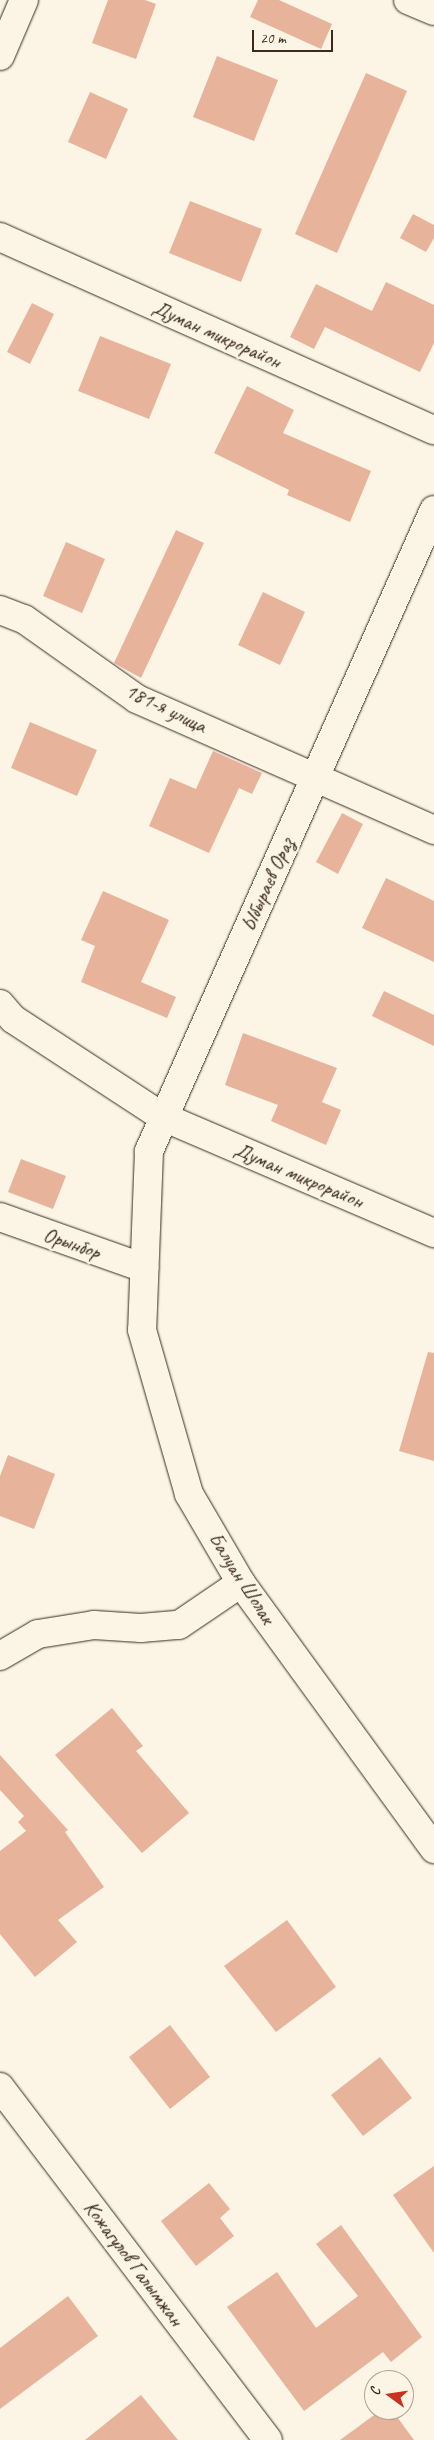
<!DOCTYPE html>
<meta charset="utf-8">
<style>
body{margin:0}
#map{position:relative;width:434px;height:2440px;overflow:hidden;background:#fcf5e5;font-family:Caveat,sans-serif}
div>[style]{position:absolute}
.building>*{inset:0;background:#e8b39b}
.roads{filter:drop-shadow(0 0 1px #3b2a1e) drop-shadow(0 0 1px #3b2a1e)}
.street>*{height:28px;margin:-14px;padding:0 14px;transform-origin:14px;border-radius:14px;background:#fcf5e5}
.secondary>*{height:28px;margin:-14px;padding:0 14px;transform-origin:14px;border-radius:14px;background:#fcf5e5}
span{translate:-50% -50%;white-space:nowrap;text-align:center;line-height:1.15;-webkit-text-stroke:5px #fcf5e5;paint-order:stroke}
.street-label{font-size:21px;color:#3b2a1e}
.north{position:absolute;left:364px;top:2370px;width:50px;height:50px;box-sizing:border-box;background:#fcf5e5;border:1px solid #afa495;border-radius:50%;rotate:284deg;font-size:14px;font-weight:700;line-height:20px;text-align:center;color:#3b2a1e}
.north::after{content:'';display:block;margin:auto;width:18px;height:22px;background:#c8321e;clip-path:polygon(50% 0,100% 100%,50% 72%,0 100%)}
.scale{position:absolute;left:252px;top:30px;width:81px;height:22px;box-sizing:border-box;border:2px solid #3b2a1e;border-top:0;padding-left:6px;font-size:15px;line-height:18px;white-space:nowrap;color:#3b2a1e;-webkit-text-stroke:4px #fcf5e5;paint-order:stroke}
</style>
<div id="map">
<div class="building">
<div style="clip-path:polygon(108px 0,145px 0,156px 4px,136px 59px,92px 43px)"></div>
<div style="clip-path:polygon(258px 0,279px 0,332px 24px,321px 49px,250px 17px)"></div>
<div style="clip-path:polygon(217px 56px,278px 80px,254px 141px,193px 117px)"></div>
<div style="clip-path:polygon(366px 73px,407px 91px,337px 253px,295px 234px)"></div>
<div style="clip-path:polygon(90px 92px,128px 109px,106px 159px,68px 142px)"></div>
<div style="clip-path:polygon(190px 201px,262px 229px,241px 282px,169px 253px)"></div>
<div style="clip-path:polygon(413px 214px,434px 225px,434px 238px,426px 252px,400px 238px)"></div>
<div style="clip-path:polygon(386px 282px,434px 305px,434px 343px,420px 372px,325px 327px,314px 349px,290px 337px,316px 284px,372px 311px)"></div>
<div style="clip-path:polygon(32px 303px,54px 314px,30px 364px,7px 352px)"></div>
<div style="clip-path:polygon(100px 336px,171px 364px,149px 419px,78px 391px)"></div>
<div style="clip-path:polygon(247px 386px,294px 410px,283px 433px,371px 471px,350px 522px,287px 495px,289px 490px,214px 453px)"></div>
<div style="clip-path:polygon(176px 530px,204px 543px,141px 678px,114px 663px)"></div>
<div style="clip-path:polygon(66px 542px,105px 559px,82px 613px,43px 596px)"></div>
<div style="clip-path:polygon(263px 592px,305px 612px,280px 665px,238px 645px)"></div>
<div style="clip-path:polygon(30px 722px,97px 750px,77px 796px,11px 768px)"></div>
<div style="clip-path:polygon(213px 751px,262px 773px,252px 794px,239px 788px,209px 853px,149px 826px,170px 778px,196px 789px)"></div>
<div style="clip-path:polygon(342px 813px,363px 824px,338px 874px,316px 862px)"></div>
<div style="clip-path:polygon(386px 878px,434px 901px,434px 962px,362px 928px)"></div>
<div style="clip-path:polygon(103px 891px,169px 920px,141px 982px,176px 997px,167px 1018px,81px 982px,95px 946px,81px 940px)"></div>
<div style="clip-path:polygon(384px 991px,434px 1015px,434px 1046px,372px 1016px)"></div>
<div style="clip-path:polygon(243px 1033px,337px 1068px,322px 1102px,341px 1110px,326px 1145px,271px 1121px,278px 1105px,225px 1085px)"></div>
<div style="clip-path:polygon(21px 1159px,66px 1176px,53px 1209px,8px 1192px)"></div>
<div style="clip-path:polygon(428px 1352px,434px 1353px,434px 1461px,399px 1451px)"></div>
<div style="clip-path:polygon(8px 1455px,55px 1474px,34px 1529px,0 1516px,0 1476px)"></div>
<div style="clip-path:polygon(112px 1708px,143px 1746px,136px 1751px,189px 1813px,142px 1853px,55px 1755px)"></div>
<div style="clip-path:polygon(0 1755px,68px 1830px,65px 1832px,104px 1887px,58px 1920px,77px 1942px,35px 1977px,0 1934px,0 1851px,26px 1831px,18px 1822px,24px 1816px,0 1790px)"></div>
<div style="clip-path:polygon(287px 1920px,336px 1987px,276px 2032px,224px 1966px)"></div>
<div style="clip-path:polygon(170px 2025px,210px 2077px,170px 2109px,129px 2057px)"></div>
<div style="clip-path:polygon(380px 2057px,412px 2098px,363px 2136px,331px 2095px)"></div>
<div style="clip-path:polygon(434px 2166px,434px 2253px,393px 2195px)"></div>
<div style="clip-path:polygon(209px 2183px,230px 2209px,220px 2218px,234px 2236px,196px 2266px,161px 2221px)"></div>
<div style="clip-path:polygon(341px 2225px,422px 2337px,391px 2362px,383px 2352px,304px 2411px,227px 2307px,277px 2272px,316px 2328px,358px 2296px,316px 2244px)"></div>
<div style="clip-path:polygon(68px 2296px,98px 2336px,0 2409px,0 2348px)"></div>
<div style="clip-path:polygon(141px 2395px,178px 2440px,85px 2440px)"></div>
<div style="clip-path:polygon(381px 2410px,392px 2410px,414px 2440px,340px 2440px)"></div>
</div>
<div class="roads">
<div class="street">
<div style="left:0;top:56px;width:61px;rotate:-66.8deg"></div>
<div style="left:0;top:237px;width:475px;rotate:24deg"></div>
<div style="left:434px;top:510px;width:702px;rotate:113.97deg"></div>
<div style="left:149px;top:1151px;width:179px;rotate:92.2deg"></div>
<div style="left:142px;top:1330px;width:171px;rotate:74deg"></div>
<div style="left:189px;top:1494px;width:103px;rotate:59.7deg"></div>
<div style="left:241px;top:1583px;width:329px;rotate:54deg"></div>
<div style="left:0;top:610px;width:26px;rotate:21deg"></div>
<div style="left:24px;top:619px;width:138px;rotate:35.3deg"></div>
<div style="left:137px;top:699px;width:325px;rotate:23.8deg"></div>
<div style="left:0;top:1004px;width:20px;rotate:49deg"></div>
<div style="left:13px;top:1019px;width:179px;rotate:33.2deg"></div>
<div style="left:163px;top:1117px;width:295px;rotate:23.2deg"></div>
<div style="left:0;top:1217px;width:153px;rotate:19.5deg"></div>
<div style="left:0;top:1656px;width:44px;rotate:-30.1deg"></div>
<div style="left:38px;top:1634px;width:57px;rotate:-9.1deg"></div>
<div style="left:94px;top:1625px;width:47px;rotate:3.7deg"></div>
<div style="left:141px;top:1628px;width:38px;rotate:-5deg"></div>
<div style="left:179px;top:1625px;width:75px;rotate:-34.1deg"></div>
<div style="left:0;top:2087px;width:443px;rotate:52.8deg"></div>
</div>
<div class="secondary">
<div style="left:408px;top:0;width:28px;rotate:23deg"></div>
</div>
</div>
<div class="street-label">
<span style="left:217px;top:334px;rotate:24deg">Думан микрорайон</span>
<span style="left:166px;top:708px;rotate:26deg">181-я улица</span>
<span style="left:267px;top:884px;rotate:-66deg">Ыбыраев Ораз</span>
<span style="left:299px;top:1175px;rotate:23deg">Думан микрорайон</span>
<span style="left:72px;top:1243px;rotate:19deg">Орынбор</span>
<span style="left:242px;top:1578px;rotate:57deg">Балуан Шолак</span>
<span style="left:134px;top:2263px;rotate:53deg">Кожагулов Галымжан</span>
</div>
<div class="north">С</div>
<div class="scale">20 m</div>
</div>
